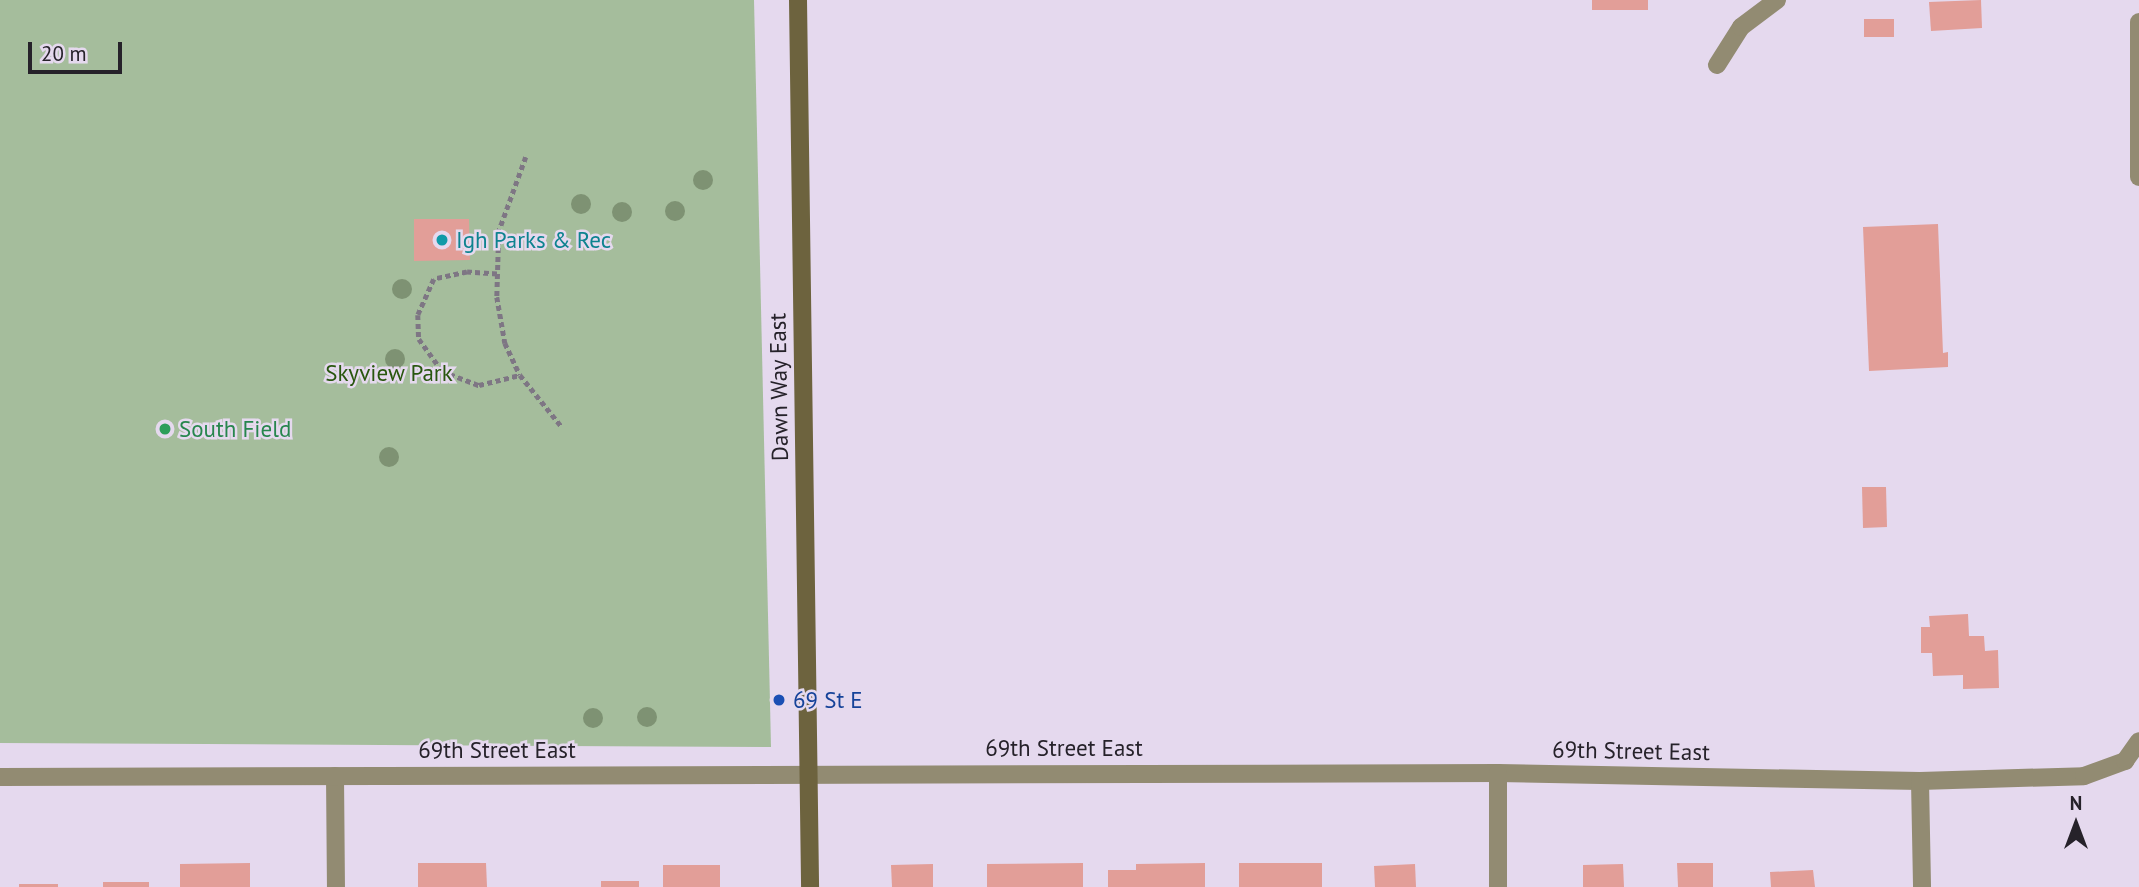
<!DOCTYPE html>
<style>
body{margin:0}
#map{position:relative;width:2139px;height:887px;overflow:hidden;background:#e5d9ee;font-family:"PT Sans",sans-serif}
div>[style]{position:absolute}
.green>*{inset:0;background:#a5bd9c}
.building>*{inset:0;background:#e29e98}
.path>*{height:4.5px;margin-top:-2.25px;transform-origin:0;background:repeating-linear-gradient(90deg,#7e7684 0 5px,transparent 0 8.5px)}
.lane>*{height:18px;margin:-9px;padding:0 9px;transform-origin:9px;border-radius:9px;background:#928b72}
.street>*{height:18px;margin:-9px;padding:0 9px;transform-origin:9px;border-radius:9px;background:#928b72}
.secondary>*{height:18px;margin:-9px;padding:0 9px;transform-origin:9px;border-radius:9px;background:#6d633e}
.trees>*{width:20px;height:20px;margin:-10px;border-radius:50%;background:#7e9273}
.dots>*{width:19px;height:19px;translate:-50% -50%;box-sizing:border-box;border:4px solid #e5d9ee;border-radius:50%}
span{translate:-50% -50%;white-space:nowrap;text-align:center;line-height:1.15;-webkit-text-stroke:5px #e5d9ee;paint-order:stroke}
.culture-label{font-size:23px;color:#0d838f}
.left{translate:0 -50%;text-align:left}
.park-label{font-size:23px;color:#29570f}
.street-label{font-size:23px;color:#26222a}
.leisure-label{font-size:23px;color:#27864d}
.transit-label{font-size:23px;color:#164399}
.north{position:absolute;left:2041px;top:789px;width:70px;height:70px;-webkit-text-stroke:5px #e5d9ee;paint-order:stroke;rotate:0deg;font-size:19px;font-weight:700;line-height:28px;text-align:center;color:#26222a}
.north::after{content:'';display:block;margin:auto;width:24px;height:32px;background:#26222a;clip-path:polygon(50% 0,100% 100%,50% 72%,0 100%)}
.scale{position:absolute;left:28px;top:42px;width:94px;height:32px;box-sizing:border-box;border:4px solid #26222a;border-top:0;padding-left:9px;font-size:21px;line-height:24px;white-space:nowrap;color:#26222a;-webkit-text-stroke:5px #e5d9ee;paint-order:stroke}
</style>
<div id="map">
<div class="green">
<div style="clip-path:polygon(0 0,754px 0,771px 747px,0 743px)"></div>
</div>
<div class="building">
<div style="clip-path:polygon(1592px 0,1648px 0,1648px 10px,1592px 10px)"></div>
<div style="clip-path:polygon(1981px 0,1982px 28px,1931px 31px,1929px 2px)"></div>
<div style="clip-path:polygon(1864px 19px,1894px 19px,1894px 37px,1864px 37px)"></div>
<div style="clip-path:polygon(414px 219px,469px 219px,470px 260px,414px 261px)"></div>
<div style="clip-path:polygon(1938px 224px,1943px 353px,1948px 352px,1948px 367px,1869px 371px,1863px 227px)"></div>
<div style="clip-path:polygon(1862px 487px,1886px 487px,1887px 527px,1863px 528px)"></div>
<div style="clip-path:polygon(1968px 614px,1969px 636px,1984px 636px,1985px 651px,1998px 650px,1999px 688px,1963px 689px,1963px 675px,1933px 676px,1932px 653px,1921px 653px,1921px 627px,1930px 627px,1929px 616px)"></div>
<div style="clip-path:polygon(250px 863px,250px 887px,180px 887px,180px 864px)"></div>
<div style="clip-path:polygon(418px 863px,486px 863px,487px 887px,418px 887px)"></div>
<div style="clip-path:polygon(1083px 863px,1083px 887px,987px 887px,987px 864px)"></div>
<div style="clip-path:polygon(1205px 863px,1205px 887px,1108px 887px,1108px 870px,1136px 870px,1136px 864px)"></div>
<div style="clip-path:polygon(1239px 863px,1322px 863px,1322px 887px,1239px 887px)"></div>
<div style="clip-path:polygon(1677px 863px,1713px 863px,1713px 887px,1678px 887px)"></div>
<div style="clip-path:polygon(933px 864px,933px 887px,892px 887px,891px 865px)"></div>
<div style="clip-path:polygon(1415px 864px,1416px 887px,1375px 887px,1374px 866px)"></div>
<div style="clip-path:polygon(1623px 864px,1624px 887px,1583px 887px,1583px 865px)"></div>
<div style="clip-path:polygon(663px 865px,720px 865px,720px 887px,663px 887px)"></div>
<div style="clip-path:polygon(1813px 870px,1815px 887px,1771px 887px,1770px 872px)"></div>
<div style="clip-path:polygon(601px 881px,639px 881px,639px 887px,601px 887px)"></div>
<div style="clip-path:polygon(103px 882px,149px 882px,149px 887px,103px 887px)"></div>
<div style="clip-path:polygon(19px 884px,58px 884px,58px 887px,19px 887px)"></div>
</div>
<div class="path">
<div style="left:526px;top:157px;width:79px;rotate:110deg"></div>
<div style="left:499px;top:231px;width:66px;rotate:91.7deg"></div>
<div style="left:497px;top:297px;width:47px;rotate:80.1deg"></div>
<div style="left:505px;top:343px;width:35px;rotate:65deg"></div>
<div style="left:520px;top:375px;width:67px;rotate:51.1deg"></div>
<div style="left:497px;top:274px;width:30px;rotate:-176deg"></div>
<div style="left:467px;top:272px;width:34px;rotate:168deg"></div>
<div style="left:434px;top:279px;width:39px;rotate:114deg"></div>
<div style="left:418px;top:315px;width:24px;rotate:88deg"></div>
<div style="left:419px;top:339px;width:39px;rotate:54deg"></div>
<div style="left:442px;top:371px;width:40px;rotate:21deg"></div>
<div style="left:479px;top:385px;width:42px;rotate:-13.7deg"></div>
</div>
<div class="lane">
<div style="left:1717px;top:65px;width:45px;rotate:-57.7deg"></div>
<div style="left:1741px;top:27px;width:45px;rotate:-36.9deg"></div>
</div>
<div class="street">
<div style="left:2139px;top:22px;width:155px;rotate:90deg"></div>
<div style="left:335px;top:776px;width:111px;rotate:89.5deg"></div>
<div style="left:0;top:777px;width:1498px;rotate:-0.15deg"></div>
<div style="left:1498px;top:773px;width:422px;rotate:1.1deg"></div>
<div style="left:1920px;top:781px;width:164px;rotate:-1.7deg"></div>
<div style="left:2084px;top:776px;width:44px;rotate:-20.1deg"></div>
<div style="left:2125px;top:761px;width:24px;rotate:-55deg"></div>
<div style="left:1920px;top:781px;width:106px;rotate:88.9deg"></div>
<div style="left:1498px;top:887px;width:114px;rotate:-90deg"></div>
</div>
<div class="secondary">
<div style="left:798px;top:0;width:887px;rotate:89.22deg"></div>
</div>
<div class="trees">
<div style="left:703px;top:180px"></div>
<div style="left:581px;top:204px"></div>
<div style="left:675px;top:211px"></div>
<div style="left:622px;top:212px"></div>
<div style="left:402px;top:289px"></div>
<div style="left:395px;top:359px"></div>
<div style="left:389px;top:457px"></div>
<div style="left:647px;top:717px"></div>
<div style="left:593px;top:718px"></div>
</div>
<div class="dots">
<div style="left:442px;top:240px;background:#0f9aa8"></div>
<div style="left:165px;top:429px;background:#2e9e5b"></div>
<div style="left:779px;top:700px;background:#1a4fb4"></div>
</div>
<div class="culture-label">
<span class="left" style="left:456px;top:240px">Igh Parks &amp; Rec</span>
</div>
<div class="park-label">
<span style="left:389px;top:373px">Skyview Park</span>
</div>
<div class="street-label">
<span style="left:779px;top:387px;rotate:-91deg">Dawn Way East</span>
<span style="left:1064px;top:748px">69th Street East</span>
<span style="left:497px;top:750px">69th Street East</span>
<span style="left:1631px;top:751px;rotate:1deg">69th Street East</span>
</div>
<div class="leisure-label">
<span class="left" style="left:179px;top:429px">South Field</span>
</div>
<div class="transit-label">
<span class="left" style="left:793px;top:700px">69 St E</span>
</div>
<div class="north">N</div>
<div class="scale">20 m</div>
</div>
